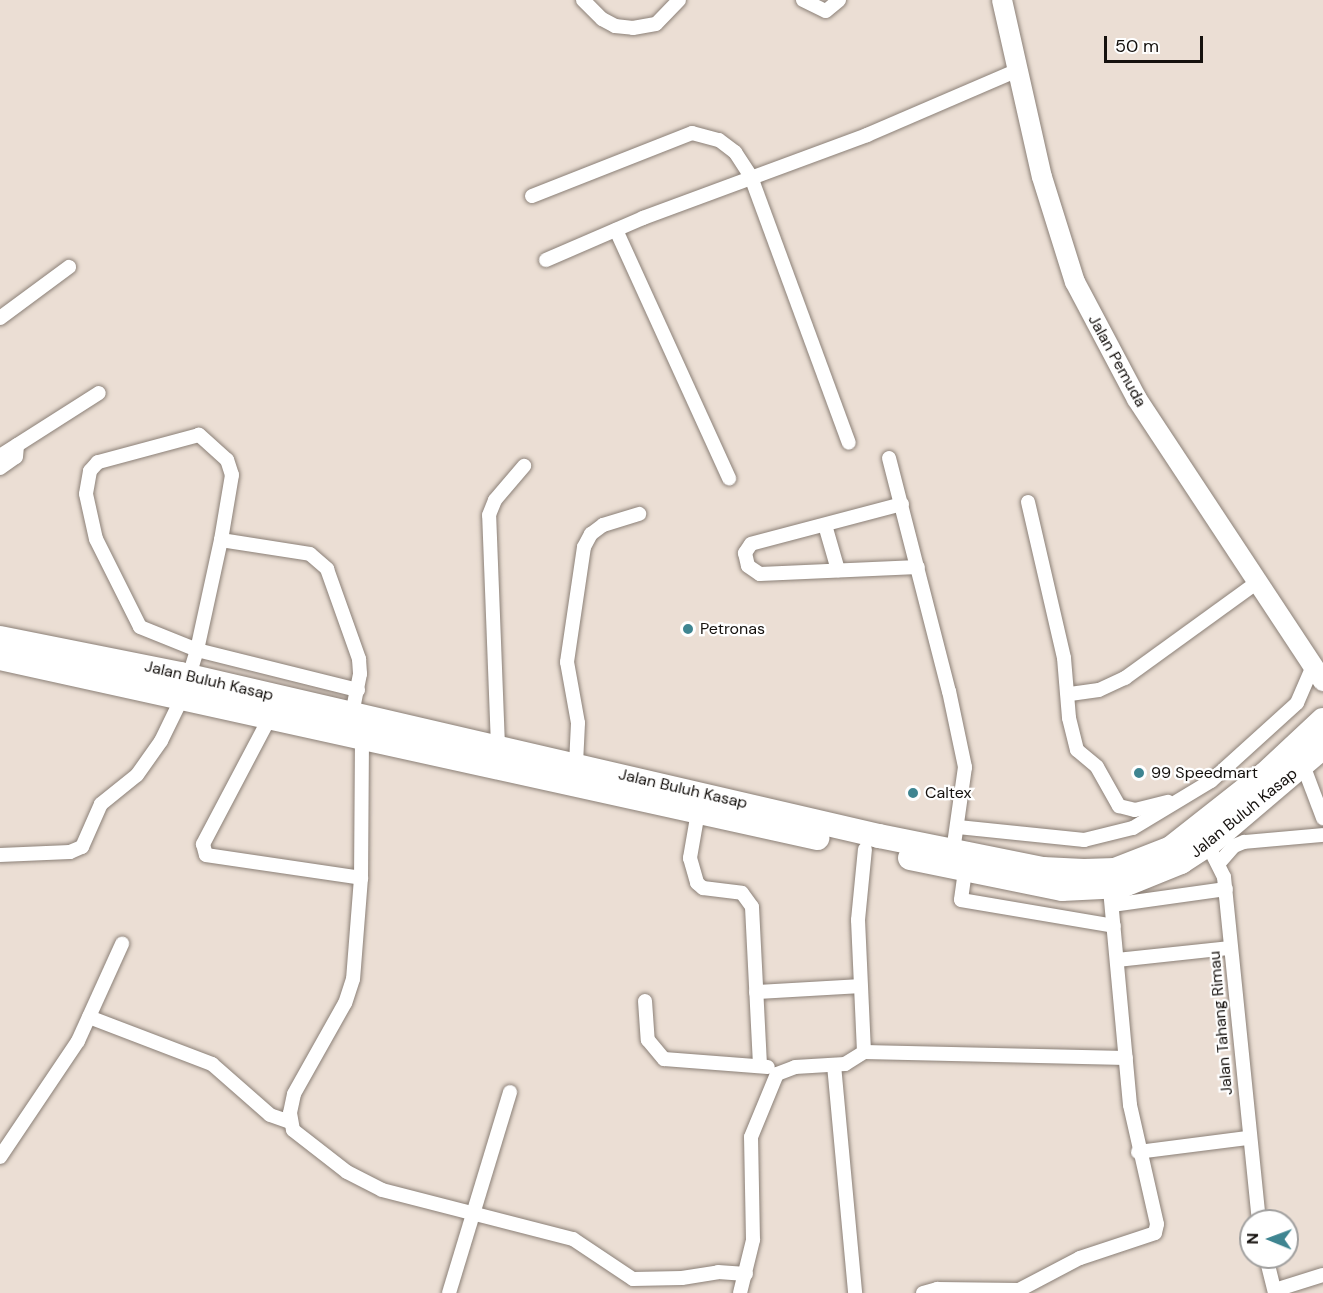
<!DOCTYPE html>
<style>
body{margin:0}
#map{position:relative;width:1323px;height:1293px;overflow:hidden;background:#ebded4;font-family:"DM Sans",sans-serif}
div>[style]{position:absolute}
.roads{filter:drop-shadow(0 0 2px #8b8077) drop-shadow(0 0 2px #8b8077)}
.street>*{height:14px;margin:-7px;padding:0 7px;transform-origin:7px;border-radius:7px;background:#fff}
.primary>*{height:20px;margin:-10px;padding:0 10px;transform-origin:10px;border-radius:10px;background:#fff}
.highway>*{height:24px;margin:-12px;padding:0 12px;transform-origin:12px;border-radius:12px;background:#fff}
.dots>*{width:16px;height:16px;translate:-50% -50%;box-sizing:border-box;border:3px solid #fff;border-radius:50%}
span{translate:-50% -50%;white-space:nowrap;text-align:center;line-height:1.15;-webkit-text-stroke:4.5px #fff;paint-order:stroke}
.street-label{font-size:16px;color:#15110e}
.poi-label{font-size:16px;color:#15110e}
.left{translate:0 -50%;text-align:left}
.north{position:absolute;left:1239px;top:1209px;width:60px;height:60px;box-sizing:border-box;background:#fff;border:2px solid #a1a09f;border-radius:50%;rotate:271deg;font-size:16px;font-weight:700;line-height:24px;text-align:center;color:#15110e}
.north::after{content:'';display:block;margin:auto;width:21px;height:27px;background:#3f8591;clip-path:polygon(50% 0,100% 100%,50% 72%,0 100%)}
.scale{position:absolute;left:1104px;top:36px;width:99px;height:27px;box-sizing:border-box;border:3px solid #15110e;border-top:0;padding-left:8px;font-size:18px;line-height:21px;white-space:nowrap;color:#15110e;-webkit-text-stroke:4px #fff;paint-order:stroke}
</style>
<div id="map">
<div class="roads">
<div class="street">
<div style="left:583px;top:0;width:27px;rotate:45deg"></div>
<div style="left:602px;top:19px;width:15px;rotate:28deg"></div>
<div style="left:615px;top:26px;width:18px;rotate:6deg"></div>
<div style="left:633px;top:28px;width:23px;rotate:-10deg"></div>
<div style="left:656px;top:24px;width:33px;rotate:-46deg"></div>
<div style="left:803px;top:0;width:25px;rotate:26deg"></div>
<div style="left:826px;top:11px;width:17px;rotate:-40deg"></div>
<div style="left:532px;top:196px;width:172px;rotate:-21.5deg"></div>
<div style="left:692px;top:133px;width:28px;rotate:15deg"></div>
<div style="left:719px;top:140px;width:20px;rotate:37deg"></div>
<div style="left:735px;top:152px;width:30px;rotate:57deg"></div>
<div style="left:751px;top:177px;width:283px;rotate:69.8deg"></div>
<div style="left:616px;top:230px;width:273px;rotate:65.5deg"></div>
<div style="left:546px;top:260px;width:106px;rotate:-23.4deg"></div>
<div style="left:643px;top:218px;width:239px;rotate:-20.3deg"></div>
<div style="left:867px;top:135px;width:164px;rotate:-23.3deg"></div>
<div style="left:0;top:318px;width:86px;rotate:-36.5deg"></div>
<div style="left:0;top:456px;width:117px;rotate:-32.5deg"></div>
<div style="left:889px;top:458px;width:241px;rotate:75.6deg"></div>
<div style="left:949px;top:691px;width:78px;rotate:78.1deg"></div>
<div style="left:965px;top:767px;width:85px;rotate:98.1deg"></div>
<div style="left:0;top:468px;width:19px;rotate:-35deg"></div>
<div style="left:16px;top:457px;width:12px;rotate:-85deg"></div>
<div style="left:1028px;top:502px;width:160px;rotate:77deg"></div>
<div style="left:1064px;top:658px;width:60px;rotate:85.2deg"></div>
<div style="left:1069px;top:718px;width:33px;rotate:76deg"></div>
<div style="left:1077px;top:750px;width:26px;rotate:40deg"></div>
<div style="left:1097px;top:767px;width:45px;rotate:60.6deg"></div>
<div style="left:1119px;top:806px;width:16px;rotate:14deg"></div>
<div style="left:1135px;top:810px;width:34px;rotate:-14deg"></div>
<div style="left:902px;top:504px;width:156px;rotate:165.2deg"></div>
<div style="left:751px;top:544px;width:11px;rotate:124deg"></div>
<div style="left:745px;top:553px;width:13px;rotate:77deg"></div>
<div style="left:748px;top:566px;width:14px;rotate:34deg"></div>
<div style="left:760px;top:574px;width:158px;rotate:-2.5deg"></div>
<div style="left:825px;top:525px;width:47px;rotate:73.9deg"></div>
<div style="left:221px;top:540px;width:90px;rotate:8.9deg"></div>
<div style="left:310px;top:554px;width:23px;rotate:41deg"></div>
<div style="left:327px;top:569px;width:96px;rotate:70.4deg"></div>
<div style="left:359px;top:659px;width:15px;rotate:86deg"></div>
<div style="left:360px;top:674px;width:41px;rotate:101.3deg"></div>
<div style="left:189px;top:676px;width:27px;rotate:-73deg"></div>
<div style="left:197px;top:650px;width:113px;rotate:-77.7deg"></div>
<div style="left:221px;top:540px;width:66px;rotate:-80.4deg"></div>
<div style="left:232px;top:475px;width:16px;rotate:-108deg"></div>
<div style="left:227px;top:460px;width:38px;rotate:-138deg"></div>
<div style="left:199px;top:435px;width:105px;rotate:165deg"></div>
<div style="left:98px;top:462px;width:12px;rotate:132deg"></div>
<div style="left:90px;top:471px;width:23px;rotate:100deg"></div>
<div style="left:86px;top:494px;width:46px;rotate:77.5deg"></div>
<div style="left:96px;top:539px;width:98px;rotate:63.4deg"></div>
<div style="left:140px;top:627px;width:61px;rotate:22deg"></div>
<div style="left:197px;top:650px;width:166px;rotate:14deg"></div>
<div style="left:1070px;top:694px;width:29px;rotate:-8deg"></div>
<div style="left:1099px;top:690px;width:29px;rotate:-25deg"></div>
<div style="left:1125px;top:678px;width:165px;rotate:-35.9deg"></div>
<div style="left:270px;top:717px;width:144px;rotate:117.8deg"></div>
<div style="left:203px;top:844px;width:11px;rotate:75deg"></div>
<div style="left:206px;top:855px;width:157px;rotate:8.4deg"></div>
<div style="left:362px;top:739px;width:139px;rotate:90.4deg"></div>
<div style="left:361px;top:878px;width:101px;rotate:94.5deg"></div>
<div style="left:353px;top:979px;width:25px;rotate:108deg"></div>
<div style="left:345px;top:1003px;width:104px;rotate:119.3deg"></div>
<div style="left:294px;top:1094px;width:19px;rotate:102deg"></div>
<div style="left:290px;top:1113px;width:17px;rotate:80deg"></div>
<div style="left:293px;top:1130px;width:68px;rotate:37.9deg"></div>
<div style="left:347px;top:1172px;width:39px;rotate:27deg"></div>
<div style="left:382px;top:1190px;width:197px;rotate:14.4deg"></div>
<div style="left:573px;top:1239px;width:72px;rotate:33.7deg"></div>
<div style="left:633px;top:1279px;width:49px;rotate:-1.2deg"></div>
<div style="left:682px;top:1278px;width:36px;rotate:-9deg"></div>
<div style="left:718px;top:1272px;width:28px;rotate:4deg"></div>
<div style="left:498px;top:746px;width:231px;rotate:-92.2deg"></div>
<div style="left:489px;top:515px;width:16px;rotate:-68deg"></div>
<div style="left:495px;top:500px;width:45px;rotate:-49.5deg"></div>
<div style="left:576px;top:764px;width:41px;rotate:-87.2deg"></div>
<div style="left:578px;top:723px;width:62px;rotate:-100.2deg"></div>
<div style="left:567px;top:662px;width:116px;rotate:-81.6deg"></div>
<div style="left:584px;top:547px;width:15px;rotate:-62deg"></div>
<div style="left:591px;top:534px;width:15px;rotate:-37deg"></div>
<div style="left:603px;top:525px;width:38px;rotate:-17deg"></div>
<div style="left:1303px;top:765px;width:57px;rotate:69.3deg"></div>
<div style="left:698px;top:812px;width:47px;rotate:99.9deg"></div>
<div style="left:690px;top:858px;width:26px;rotate:74deg"></div>
<div style="left:697px;top:883px;width:8px;rotate:40deg"></div>
<div style="left:703px;top:888px;width:39px;rotate:7deg"></div>
<div style="left:742px;top:893px;width:17px;rotate:54deg"></div>
<div style="left:752px;top:907px;width:157px;rotate:87.1deg"></div>
<div style="left:958px;top:827px;width:127px;rotate:5.9deg"></div>
<div style="left:1084px;top:840px;width:50px;rotate:-13.8deg"></div>
<div style="left:1133px;top:828px;width:91px;rotate:-31.1deg"></div>
<div style="left:1211px;top:781px;width:116px;rotate:-42.2deg"></div>
<div style="left:1297px;top:703px;width:40px;rotate:-66.6deg"></div>
<div style="left:1206px;top:841px;width:40px;rotate:63.4deg"></div>
<div style="left:1224px;top:877px;width:346px;rotate:84.2deg"></div>
<div style="left:0;top:855px;width:70px;rotate:-2.5deg"></div>
<div style="left:70px;top:852px;width:13px;rotate:-23deg"></div>
<div style="left:82px;top:847px;width:47px;rotate:-66.2deg"></div>
<div style="left:101px;top:804px;width:46px;rotate:-38.9deg"></div>
<div style="left:137px;top:775px;width:42px;rotate:-54.8deg"></div>
<div style="left:161px;top:741px;width:48px;rotate:-64deg"></div>
<div style="left:1220px;top:862px;width:21px;rotate:-49deg"></div>
<div style="left:1234px;top:846px;width:11px;rotate:-22deg"></div>
<div style="left:1244px;top:842px;width:79px;rotate:-5.1deg"></div>
<div style="left:965px;top:871px;width:29px;rotate:98deg"></div>
<div style="left:961px;top:900px;width:155px;rotate:9.6deg"></div>
<div style="left:1112px;top:905px;width:115px;rotate:-8deg"></div>
<div style="left:1117px;top:960px;width:114px;rotate:-6.1deg"></div>
<div style="left:756px;top:992px;width:103px;rotate:-3.3deg"></div>
<div style="left:645px;top:1001px;width:39px;rotate:86deg"></div>
<div style="left:648px;top:1040px;width:25px;rotate:50deg"></div>
<div style="left:664px;top:1059px;width:104px;rotate:4.4deg"></div>
<div style="left:89px;top:1017px;width:132px;rotate:20.9deg"></div>
<div style="left:212px;top:1064px;width:77px;rotate:41.3deg"></div>
<div style="left:270px;top:1115px;width:21px;rotate:19deg"></div>
<div style="left:864px;top:1052px;width:132px;rotate:-92.6deg"></div>
<div style="left:858px;top:920px;width:71px;rotate:-84.4deg"></div>
<div style="left:834px;top:1065px;width:229px;rotate:84.7deg"></div>
<div style="left:1138px;top:1152px;width:111px;rotate:-7.3deg"></div>
<div style="left:0;top:1157px;width:140px;rotate:-56.1deg"></div>
<div style="left:78px;top:1041px;width:107px;rotate:-65.6deg"></div>
<div style="left:1266px;top:1257px;width:37px;rotate:76deg"></div>
<div style="left:1275px;top:1290px;width:50px;rotate:-17.4deg"></div>
<div style="left:449px;top:1293px;width:210px;rotate:-73.1deg"></div>
<div style="left:740px;top:1293px;width:55px;rotate:-76.2deg"></div>
<div style="left:753px;top:1240px;width:103px;rotate:-91.1deg"></div>
<div style="left:751px;top:1137px;width:68px;rotate:-67.6deg"></div>
<div style="left:777px;top:1074px;width:19px;rotate:-21deg"></div>
<div style="left:795px;top:1067px;width:50px;rotate:-3.4deg"></div>
<div style="left:845px;top:1064px;width:22px;rotate:-32deg"></div>
<div style="left:864px;top:1052px;width:262px;rotate:1.3deg"></div>
<div style="left:923px;top:1293px;width:15px;rotate:-16deg"></div>
<div style="left:937px;top:1289px;width:82px;rotate:0.7deg"></div>
<div style="left:1019px;top:1290px;width:69px;rotate:-27.7deg"></div>
<div style="left:1080px;top:1258px;width:79px;rotate:-18.4deg"></div>
<div style="left:1155px;top:1233px;width:9px;rotate:-77deg"></div>
<div style="left:1157px;top:1224px;width:122px;rotate:-102.8deg"></div>
<div style="left:1130px;top:1105px;width:217px;rotate:-95.3deg"></div>
</div>
<div class="primary">
<div style="left:1002px;top:0;width:181px;rotate:77.3deg"></div>
<div style="left:1042px;top:177px;width:110px;rotate:72.6deg"></div>
<div style="left:1075px;top:282px;width:132px;rotate:62.1deg"></div>
<div style="left:1137px;top:399px;width:338px;rotate:56.6deg"></div>
</div>
<div class="highway">
<div style="left:0;top:638px;width:184px;rotate:11.3deg"></div>
<div style="left:180px;top:674px;width:718px;rotate:13.05deg"></div>
<div style="left:879px;top:836px;width:167px;rotate:11.4deg"></div>
<div style="left:1043px;top:869px;width:41px;rotate:2.8deg"></div>
<div style="left:1084px;top:871px;width:31px;rotate:-2deg"></div>
<div style="left:1115px;top:870px;width:60px;rotate:-21.4deg"></div>
<div style="left:1171px;top:848px;width:120px;rotate:-38.2deg"></div>
<div style="left:1265px;top:774px;width:79px;rotate:-43deg"></div>
<div style="left:0;top:658px;width:837px;rotate:12.42deg"></div>
<div style="left:910px;top:858px;width:155px;rotate:11.5deg"></div>
<div style="left:1062px;top:889px;width:60px;rotate:-2.9deg"></div>
<div style="left:1122px;top:886px;width:64px;rotate:-22.1deg"></div>
<div style="left:1181px;top:862px;width:33px;rotate:-33deg"></div>
<div style="left:1209px;top:844px;width:150px;rotate:-40.4deg"></div>
</div>
</div>
<div class="dots">
<div style="left:688px;top:629px;background:#3f8591"></div>
<div style="left:1139px;top:773px;background:#3f8591"></div>
<div style="left:913px;top:793px;background:#3f8591"></div>
</div>
<div class="street-label">
<span style="left:1117px;top:361px;rotate:61deg">Jalan Pemuda</span>
<span style="left:209px;top:681px;rotate:13deg">Jalan Buluh Kasap</span>
<span style="left:683px;top:789px;rotate:13deg">Jalan Buluh Kasap</span>
<span style="left:1244px;top:813px;rotate:-39deg">Jalan Buluh Kasap</span>
<span style="left:1221px;top:1023px;rotate:-95deg">Jalan Tahang Rimau</span>
</div>
<div class="poi-label">
<span class="left" style="left:700px;top:629px">Petronas</span>
<span class="left" style="left:1151px;top:773px">99 Speedmart</span>
<span class="left" style="left:925px;top:793px">Caltex</span>
</div>
<div class="north">N</div>
<div class="scale">50 m</div>
</div>
